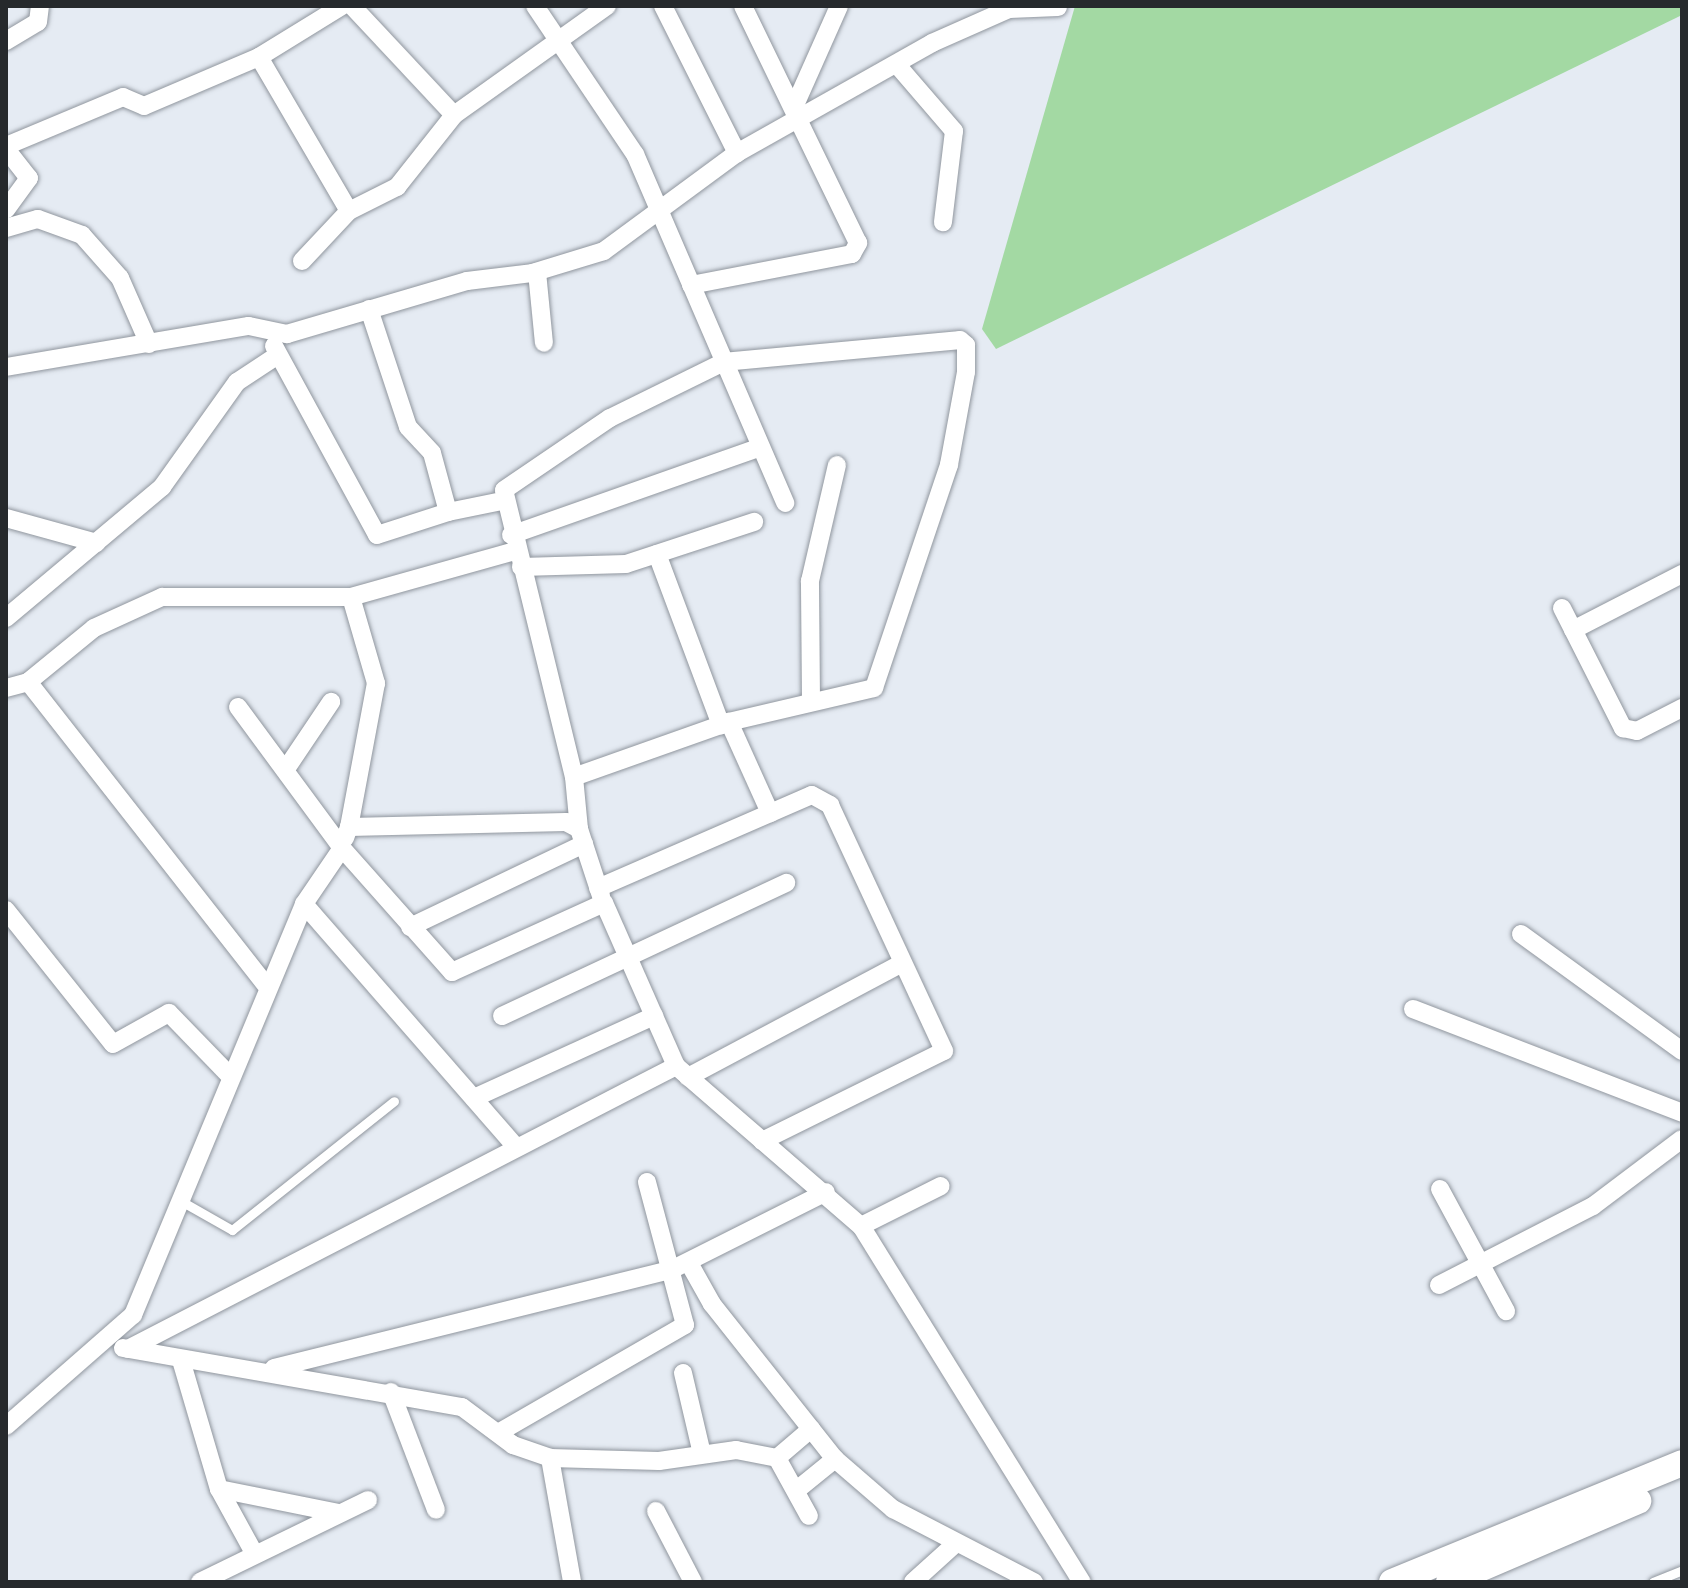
<!DOCTYPE html>
<style>
body{margin:0}
#map{position:relative;width:1688px;height:1588px;overflow:hidden;background:#e5ebf3;font-family:Roboto,sans-serif}
div>[style]{position:absolute}
.green>*{inset:0;background:#a3d9a3}
.roads{filter:drop-shadow(0 0 2px #90969e) drop-shadow(0 0 2px #90969e)}
.service>*{height:9px;margin:-4.5px;padding:0 4.5px;transform-origin:4.5px;border-radius:4.5px;background:#fff}
.minor>*{height:18px;margin:-9px;padding:0 9px;transform-origin:9px;border-radius:9px;background:#fff}
.secondary>*{height:26px;margin:-13px;padding:0 13px;transform-origin:13px;border-radius:13px;background:#fff}
span{translate:-50% -50%;white-space:nowrap;text-align:center;line-height:1.15;-webkit-text-stroke:8px #fff;paint-order:stroke}
.frame{position:absolute;inset:0;border:8px solid #26292c;pointer-events:none}
</style>
<div id="map">
<div class="green">
<div style="clip-path:polygon(1075px 6px,1682px 6px,1682px 15px,996px 349px,982px 329px)"></div>
</div>
<div class="roads">
<div class="service">
<div style="left:181px;top:1201px;width:59px;rotate:29.6deg"></div>
<div style="left:232px;top:1230px;width:207px;rotate:-38.5deg"></div>
<div style="left:1653px;top:1582px;width:31px;rotate:-22deg"></div>
</div>
<div class="minor">
<div style="left:352px;top:6px;width:149px;rotate:46.9deg"></div>
<div style="left:535px;top:6px;width:179px;rotate:56deg"></div>
<div style="left:635px;top:154px;width:380px;rotate:66.7deg"></div>
<div style="left:663px;top:6px;width:165px;rotate:63.3deg"></div>
<div style="left:6px;top:41px;width:37px;rotate:-31deg"></div>
<div style="left:38px;top:22px;width:16px;rotate:-83deg"></div>
<div style="left:259px;top:57px;width:178px;rotate:59.7deg"></div>
<div style="left:898px;top:66px;width:86px;rotate:49.3deg"></div>
<div style="left:954px;top:131px;width:92px;rotate:96.9deg"></div>
<div style="left:795px;top:105px;width:108px;rotate:-66deg"></div>
<div style="left:6px;top:146px;width:127px;rotate:-22.7deg"></div>
<div style="left:123px;top:97px;width:23px;rotate:23deg"></div>
<div style="left:144px;top:106px;width:125px;rotate:-23.1deg"></div>
<div style="left:259px;top:57px;width:97px;rotate:-31.6deg"></div>
<div style="left:6px;top:149px;width:37px;rotate:52deg"></div>
<div style="left:29px;top:178px;width:39px;rotate:126deg"></div>
<div style="left:6px;top:228px;width:33px;rotate:-16deg"></div>
<div style="left:38px;top:219px;width:47px;rotate:20deg"></div>
<div style="left:82px;top:235px;width:57px;rotate:48.5deg"></div>
<div style="left:120px;top:278px;width:72px;rotate:66.3deg"></div>
<div style="left:302px;top:261px;width:69px;rotate:-46.8deg"></div>
<div style="left:349px;top:211px;width:54px;rotate:-26.6deg"></div>
<div style="left:397px;top:187px;width:92px;rotate:-51.6deg"></div>
<div style="left:454px;top:115px;width:188px;rotate:-35.5deg"></div>
<div style="left:537px;top:272px;width:71px;rotate:84.4deg"></div>
<div style="left:691px;top:285px;width:164px;rotate:-10.9deg"></div>
<div style="left:852px;top:254px;width:13px;rotate:-61deg"></div>
<div style="left:858px;top:243px;width:263px;rotate:-115.9deg"></div>
<div style="left:369px;top:309px;width:124px;rotate:71.7deg"></div>
<div style="left:408px;top:427px;width:35px;rotate:47deg"></div>
<div style="left:432px;top:453px;width:61px;rotate:74.8deg"></div>
<div style="left:448px;top:512px;width:55px;rotate:-11.5deg"></div>
<div style="left:960px;top:340px;width:8px;rotate:40deg"></div>
<div style="left:966px;top:345px;width:27px;rotate:90deg"></div>
<div style="left:966px;top:372px;width:95px;rotate:100.4deg"></div>
<div style="left:949px;top:465px;width:235px;rotate:108.6deg"></div>
<div style="left:874px;top:688px;width:149px;rotate:166.8deg"></div>
<div style="left:729px;top:722px;width:164px;rotate:160.5deg"></div>
<div style="left:574px;top:777px;width:295px;rotate:-103.7deg"></div>
<div style="left:504px;top:490px;width:128px;rotate:-34.2deg"></div>
<div style="left:610px;top:418px;width:127px;rotate:-26.2deg"></div>
<div style="left:724px;top:362px;width:237px;rotate:-5.3deg"></div>
<div style="left:274px;top:346px;width:215px;rotate:61.4deg"></div>
<div style="left:377px;top:535px;width:75px;rotate:-17.9deg"></div>
<div style="left:6px;top:367px;width:246px;rotate:-9.6deg"></div>
<div style="left:249px;top:326px;width:39px;rotate:12deg"></div>
<div style="left:287px;top:334px;width:188px;rotate:-16.4deg"></div>
<div style="left:467px;top:281px;width:65px;rotate:-7deg"></div>
<div style="left:532px;top:273px;width:75px;rotate:-17deg"></div>
<div style="left:604px;top:251px;width:165px;rotate:-36.4deg"></div>
<div style="left:737px;top:153px;width:224px;rotate:-29.4deg"></div>
<div style="left:932px;top:43px;width:84px;rotate:-23.8deg"></div>
<div style="left:1009px;top:9px;width:49px;rotate:-2.3deg"></div>
<div style="left:6px;top:518px;width:94px;rotate:15.4deg"></div>
<div style="left:511px;top:535px;width:262px;rotate:-19.4deg"></div>
<div style="left:657px;top:554px;width:183px;rotate:69.5deg"></div>
<div style="left:521px;top:567px;width:105px;rotate:-1.6deg"></div>
<div style="left:626px;top:564px;width:135px;rotate:-18.2deg"></div>
<div style="left:351px;top:597px;width:170px;rotate:-15.7deg"></div>
<div style="left:1562px;top:608px;width:135px;rotate:63.1deg"></div>
<div style="left:1623px;top:728px;width:14px;rotate:12deg"></div>
<div style="left:1637px;top:731px;width:51px;rotate:-27.1deg"></div>
<div style="left:6px;top:618px;width:204px;rotate:-40deg"></div>
<div style="left:162px;top:487px;width:129px;rotate:-54.5deg"></div>
<div style="left:237px;top:382px;width:49px;rotate:-33.4deg"></div>
<div style="left:1573px;top:630px;width:123px;rotate:-27.2deg"></div>
<div style="left:6px;top:688px;width:23px;rotate:-15deg"></div>
<div style="left:811px;top:701px;width:120px;rotate:-90.5deg"></div>
<div style="left:810px;top:581px;width:119px;rotate:-76.9deg"></div>
<div style="left:238px;top:707px;width:175px;rotate:53.6deg"></div>
<div style="left:729px;top:722px;width:100px;rotate:65.7deg"></div>
<div style="left:286px;top:769px;width:81px;rotate:-56.1deg"></div>
<div style="left:574px;top:777px;width:52px;rotate:84.5deg"></div>
<div style="left:345px;top:838px;width:12px;rotate:-70deg"></div>
<div style="left:349px;top:827px;width:217px;rotate:-1.3deg"></div>
<div style="left:566px;top:822px;width:15px;rotate:28deg"></div>
<div style="left:579px;top:829px;width:71px;rotate:71.8deg"></div>
<div style="left:598px;top:888px;width:233px;rotate:-23.5deg"></div>
<div style="left:812px;top:795px;width:21px;rotate:29deg"></div>
<div style="left:830px;top:805px;width:271px;rotate:65.1deg"></div>
<div style="left:944px;top:1051px;width:203px;rotate:153.7deg"></div>
<div style="left:6px;top:910px;width:171px;rotate:51.4deg"></div>
<div style="left:113px;top:1044px;width:64px;rotate:-29deg"></div>
<div style="left:169px;top:1013px;width:89px;rotate:45.9deg"></div>
<div style="left:410px;top:927px;width:193px;rotate:-25.5deg"></div>
<div style="left:1521px;top:934px;width:199px;rotate:36deg"></div>
<div style="left:265px;top:984px;width:384px;rotate:-128.1deg"></div>
<div style="left:28px;top:682px;width:85px;rotate:-39.3deg"></div>
<div style="left:94px;top:628px;width:75px;rotate:-24.5deg"></div>
<div style="left:162px;top:597px;width:189px"></div>
<div style="left:351px;top:597px;width:90px;rotate:73.8deg"></div>
<div style="left:376px;top:683px;width:147px;rotate:100.6deg"></div>
<div style="left:1413px;top:1009px;width:288px;rotate:21.1deg"></div>
<div style="left:502px;top:1016px;width:314px;rotate:-25.1deg"></div>
<div style="left:676px;top:1066px;width:245px;rotate:40.9deg"></div>
<div style="left:861px;top:1226px;width:89px;rotate:-26.6deg"></div>
<div style="left:688px;top:1077px;width:242px;rotate:-28deg"></div>
<div style="left:474px;top:1098px;width:198px;rotate:-24.5deg"></div>
<div style="left:1440px;top:1189px;width:139px;rotate:61.6deg"></div>
<div style="left:861px;top:1226px;width:419px;rotate:58.2deg"></div>
<div style="left:689px;top:1263px;width:47px;rotate:60.7deg"></div>
<div style="left:712px;top:1304px;width:198px;rotate:51.6deg"></div>
<div style="left:835px;top:1459px;width:77px;rotate:40.8deg"></div>
<div style="left:893px;top:1509px;width:159px;rotate:27.4deg"></div>
<div style="left:1439px;top:1285px;width:173px;rotate:-27.2deg"></div>
<div style="left:1593px;top:1206px;width:111px;rotate:-37deg"></div>
<div style="left:123px;top:1348px;width:344px;rotate:9.9deg"></div>
<div style="left:462px;top:1407px;width:64px;rotate:36.7deg"></div>
<div style="left:513px;top:1445px;width:39px;rotate:19deg"></div>
<div style="left:550px;top:1458px;width:109px;rotate:1.6deg"></div>
<div style="left:659px;top:1461px;width:78px;rotate:-8.1deg"></div>
<div style="left:736px;top:1450px;width:42px;rotate:11deg"></div>
<div style="left:777px;top:1458px;width:45px;rotate:-40.5deg"></div>
<div style="left:128px;top:1349px;width:617px;rotate:-27.31deg"></div>
<div style="left:676px;top:1066px;width:178px;rotate:-113.8deg"></div>
<div style="left:604px;top:903px;width:167px;rotate:155.6deg"></div>
<div style="left:452px;top:972px;width:166px;rotate:-131.6deg"></div>
<div style="left:342px;top:848px;width:68px;rotate:124.2deg"></div>
<div style="left:181px;top:1360px;width:134px;rotate:73.6deg"></div>
<div style="left:219px;top:1489px;width:121px;rotate:11.4deg"></div>
<div style="left:274px;top:1368px;width:411px;rotate:-13.9deg"></div>
<div style="left:673px;top:1269px;width:171px;rotate:-26.7deg"></div>
<div style="left:683px;top:1373px;width:83px;rotate:76.8deg"></div>
<div style="left:391px;top:1392px;width:126px;rotate:69.1deg"></div>
<div style="left:6px;top:1426px;width:169px;rotate:-41.2deg"></div>
<div style="left:133px;top:1315px;width:445px;rotate:-67.4deg"></div>
<div style="left:304px;top:904px;width:318px;rotate:48.9deg"></div>
<div style="left:498px;top:1433px;width:216px;rotate:-30deg"></div>
<div style="left:685px;top:1325px;width:148px;rotate:-104.9deg"></div>
<div style="left:550px;top:1458px;width:126px;rotate:79.9deg"></div>
<div style="left:777px;top:1458px;width:66px;rotate:61.1deg"></div>
<div style="left:219px;top:1489px;width:73px;rotate:61.3deg"></div>
<div style="left:798px;top:1489px;width:48px;rotate:-39deg"></div>
<div style="left:656px;top:1511px;width:80px;rotate:62.5deg"></div>
<div style="left:200px;top:1582px;width:187px;rotate:-26deg"></div>
<div style="left:913px;top:1582px;width:55px;rotate:-42.1deg"></div>
</div>
<div class="secondary">
<div style="left:1392px;top:1582px;width:313px;rotate:-22.3deg"></div>
<div style="left:1449px;top:1582px;width:206px;rotate:-23.2deg"></div>
</div>
</div>
<div class="frame"></div>
</div>
